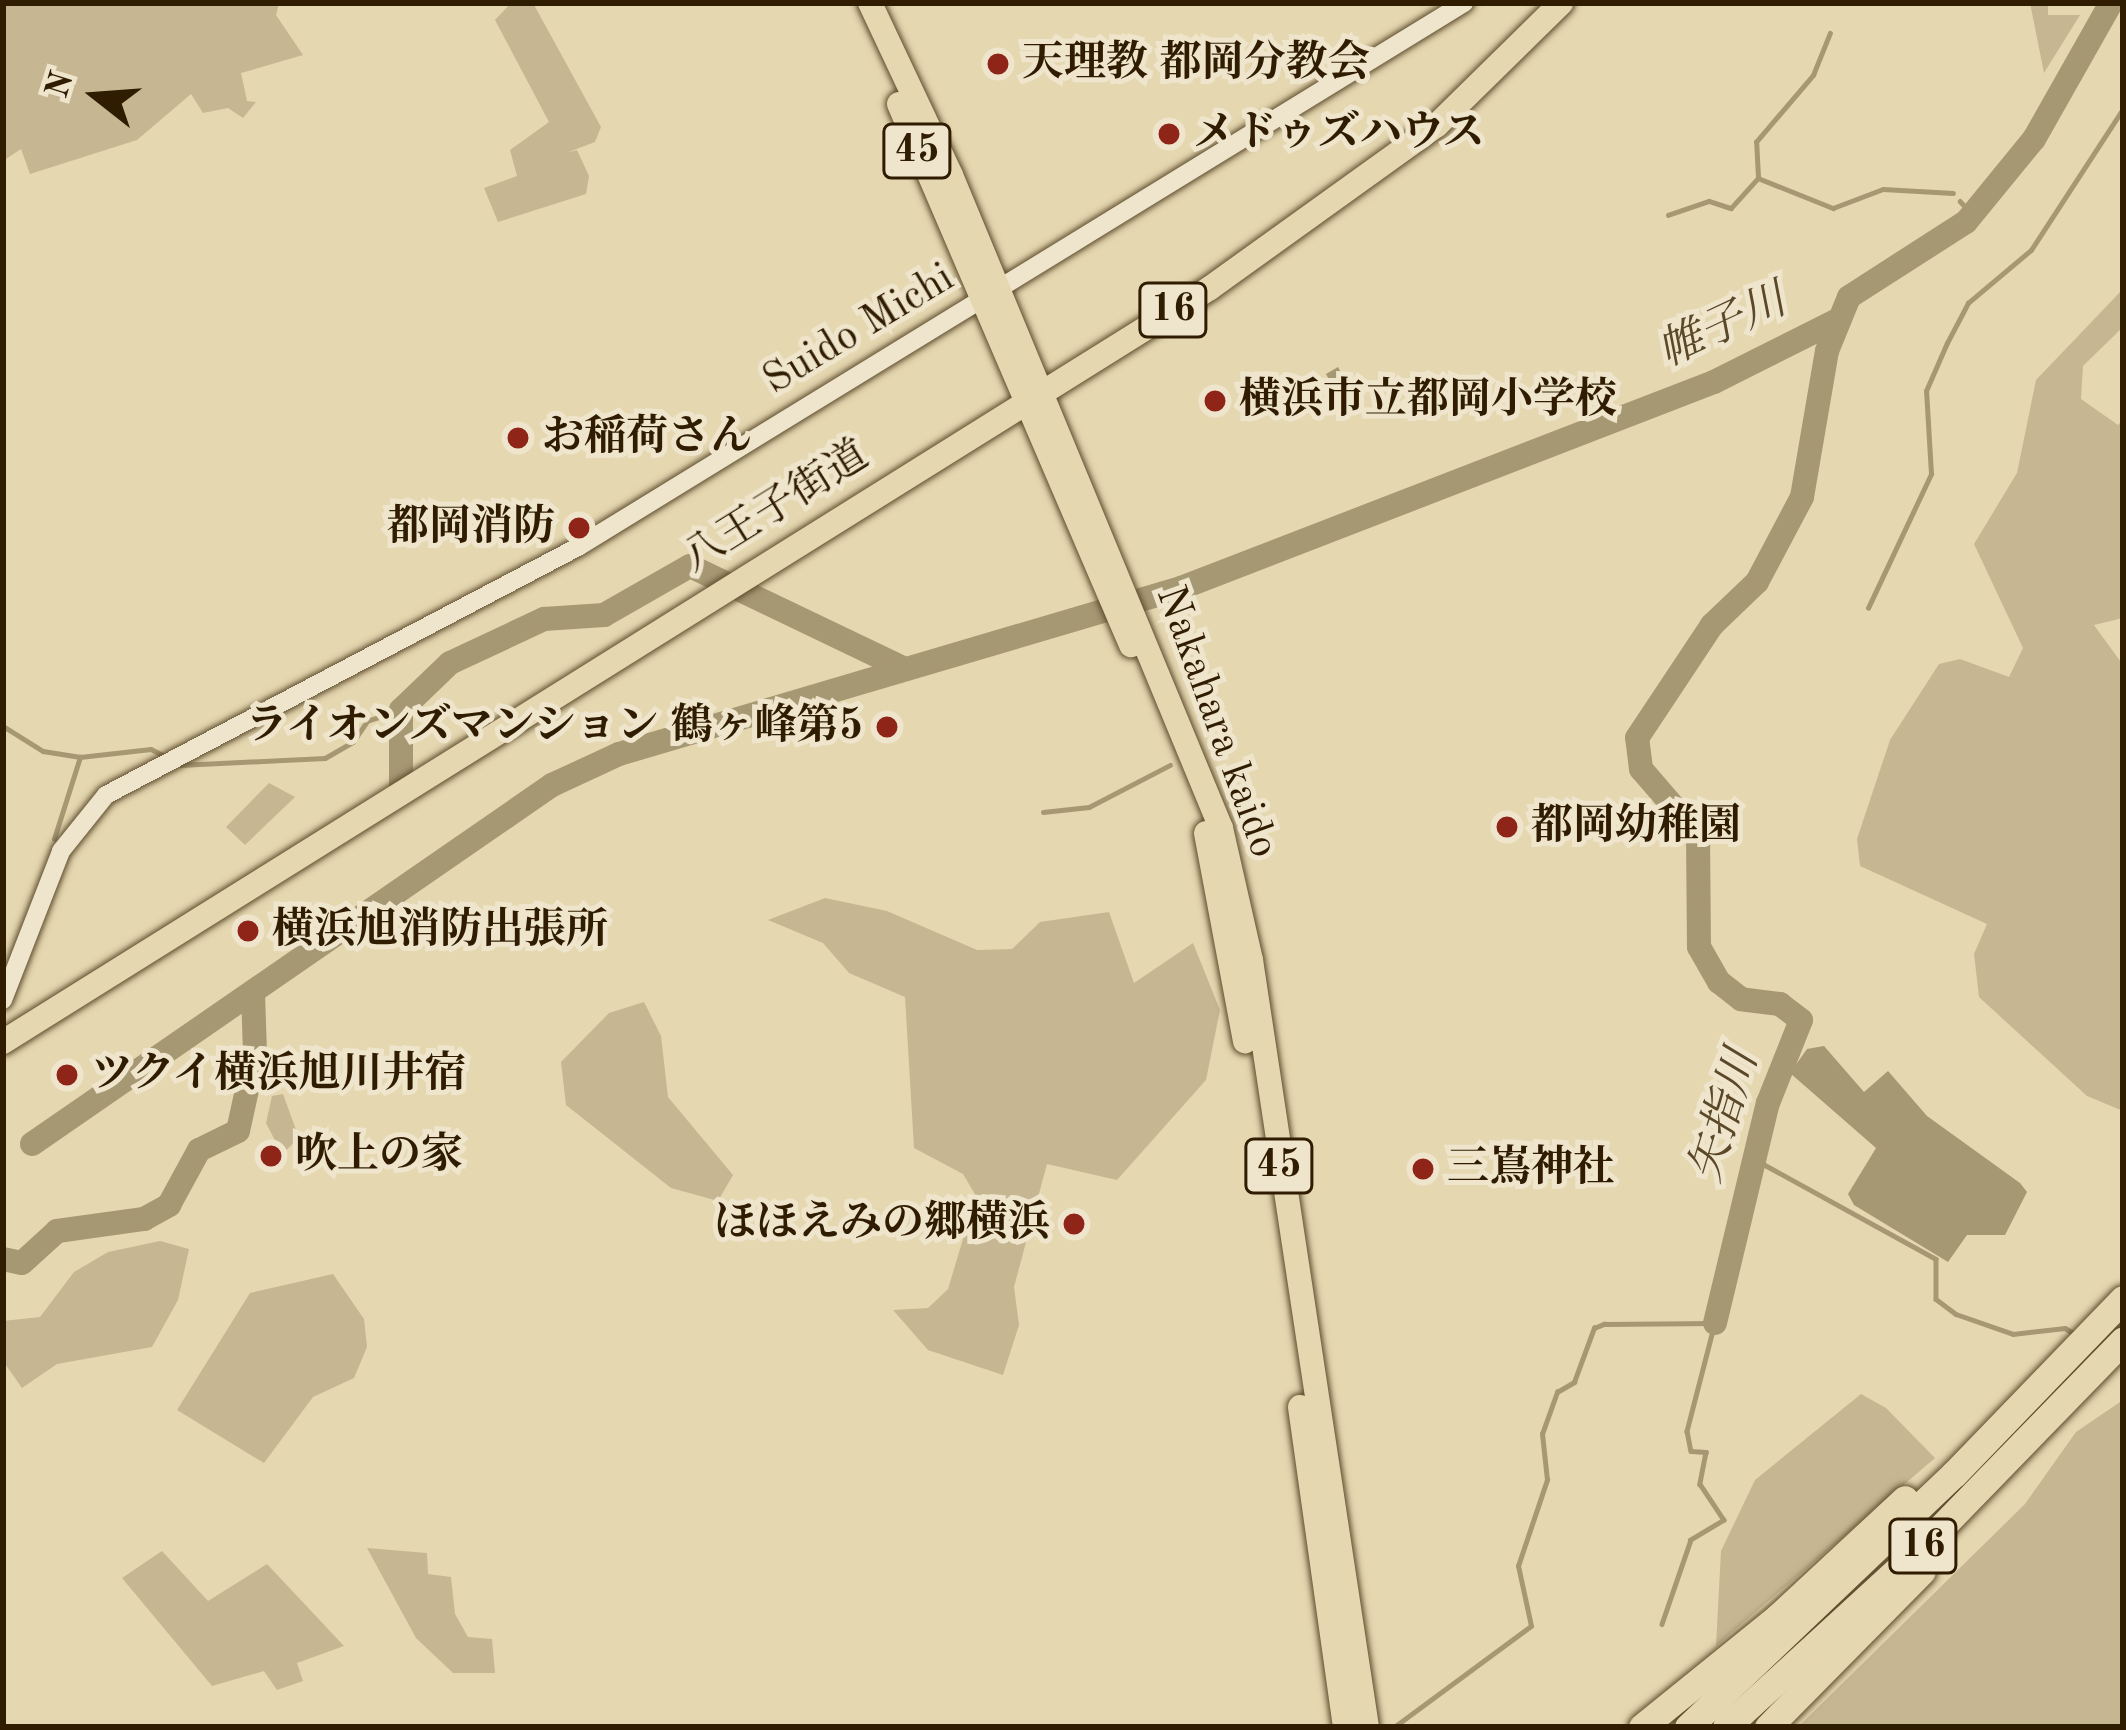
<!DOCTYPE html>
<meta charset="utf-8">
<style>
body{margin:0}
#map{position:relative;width:2126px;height:1730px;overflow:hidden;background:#e5d7b0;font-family:"Old Standard TT","Noto Serif JP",serif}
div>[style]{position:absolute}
.green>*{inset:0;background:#c6b792}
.water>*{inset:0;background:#a79874}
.stream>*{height:4.5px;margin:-2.25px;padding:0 2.25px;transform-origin:2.25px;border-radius:2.25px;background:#a79874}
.river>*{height:24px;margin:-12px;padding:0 12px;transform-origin:12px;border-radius:12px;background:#a79874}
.roads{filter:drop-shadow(0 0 3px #5d4c2d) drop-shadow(0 0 3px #5d4c2d)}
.tertiary>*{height:18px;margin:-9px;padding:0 9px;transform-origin:9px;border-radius:9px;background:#eee5cc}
.primary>*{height:24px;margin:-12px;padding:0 12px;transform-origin:12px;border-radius:12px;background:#e5d7b0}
.trunk>*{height:24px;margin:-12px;padding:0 12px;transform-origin:12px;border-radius:12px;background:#e5d7b0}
.motorway>*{height:27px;margin:-13.5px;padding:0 13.5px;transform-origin:13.5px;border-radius:13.5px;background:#e5d7b0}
.dots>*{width:33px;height:33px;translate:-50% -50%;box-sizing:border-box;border:6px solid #eee5cc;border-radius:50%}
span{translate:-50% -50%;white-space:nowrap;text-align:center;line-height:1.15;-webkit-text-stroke:10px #eee5cc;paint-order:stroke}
.shield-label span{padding:3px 9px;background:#eee5cc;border:3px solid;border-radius:9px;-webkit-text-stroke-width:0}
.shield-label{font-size:39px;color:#301d01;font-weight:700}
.poi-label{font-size:42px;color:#301d01;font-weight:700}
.left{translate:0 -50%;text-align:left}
.right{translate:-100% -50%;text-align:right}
.street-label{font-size:42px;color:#301d01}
.water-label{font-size:45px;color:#5a4829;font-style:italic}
.frame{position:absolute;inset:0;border:6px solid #301d01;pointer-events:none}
.north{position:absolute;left:36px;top:36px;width:120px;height:120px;-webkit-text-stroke:9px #eee5cc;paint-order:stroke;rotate:287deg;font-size:33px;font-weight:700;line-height:48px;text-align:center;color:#301d01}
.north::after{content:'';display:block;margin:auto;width:42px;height:54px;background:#301d01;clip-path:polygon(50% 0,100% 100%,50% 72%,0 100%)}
</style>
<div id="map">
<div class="green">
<div style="clip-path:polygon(3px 3px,279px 3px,276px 15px,303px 55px,241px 73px,247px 101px,256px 102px,243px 118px,228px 108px,203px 113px,191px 94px,137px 140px,30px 174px,21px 149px,3px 161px)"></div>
<div style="clip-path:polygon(511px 3px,533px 3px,601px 127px,595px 142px,566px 153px,577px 150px,589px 176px,586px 194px,498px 222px,484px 188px,517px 176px,510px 150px,549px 122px,495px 20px)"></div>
<div style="clip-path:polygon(2030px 3px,2048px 3px,2048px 15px,2080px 15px,2044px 73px)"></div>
<div style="clip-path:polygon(2123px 289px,2123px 327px,2083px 366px,2081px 399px,2118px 425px,2123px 420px,2123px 618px,2094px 625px,2123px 665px,2123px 1111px,2087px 1096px,1979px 997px,1974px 954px,1987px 924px,1860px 866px,1857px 839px,1890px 740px,1939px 664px,1960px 659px,2009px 677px,2023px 648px,1974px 544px,2017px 473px,2036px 380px)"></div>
<div style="clip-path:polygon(269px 783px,295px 797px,245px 845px,226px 827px)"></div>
<div style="clip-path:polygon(825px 898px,887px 911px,977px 950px,1012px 949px,1040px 922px,1109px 912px,1134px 983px,1193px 943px,1220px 1010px,1206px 1080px,1117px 1180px,1047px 1164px,1014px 1287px,1019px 1325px,1003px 1375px,928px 1350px,893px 1310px,928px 1308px,948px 1289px,976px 1196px,963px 1174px,914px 1148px,905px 997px,849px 973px,823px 943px,768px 920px)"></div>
<div style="clip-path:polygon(644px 1002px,661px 1036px,668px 1097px,733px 1175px,718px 1201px,671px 1188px,566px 1105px,561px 1062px,609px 1013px)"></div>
<div style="clip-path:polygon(283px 1094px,299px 1138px,282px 1154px,266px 1123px,272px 1096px)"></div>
<div style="clip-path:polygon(160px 1241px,189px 1249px,178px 1300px,152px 1347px,57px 1364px,22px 1388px,3px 1361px,3px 1321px,40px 1317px,74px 1272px,108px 1252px)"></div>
<div style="clip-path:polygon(333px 1274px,364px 1319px,367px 1347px,354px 1378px,313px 1397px,264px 1463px,177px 1410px,250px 1293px)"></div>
<div style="clip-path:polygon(1861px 1394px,1886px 1408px,1935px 1458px,1716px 1646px,1721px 1551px,1755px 1480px)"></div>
<div style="clip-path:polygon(2123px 1400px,2123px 1727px,1798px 1727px,2025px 1504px,2076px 1432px)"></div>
<div style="clip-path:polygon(367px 1548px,427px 1553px,428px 1574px,451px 1577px,455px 1614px,468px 1637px,492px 1639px,495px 1673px,453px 1673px,416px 1638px)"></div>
<div style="clip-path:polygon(162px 1551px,208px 1601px,267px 1564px,344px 1646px,297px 1663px,303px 1681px,277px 1690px,264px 1671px,212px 1686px,122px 1578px)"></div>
</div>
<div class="water">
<div style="clip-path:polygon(1338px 367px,1360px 408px,1347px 415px,1326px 374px)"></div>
<div style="clip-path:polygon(1824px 1046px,1864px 1092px,1888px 1071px,1927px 1116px,2020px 1183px,2027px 1192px,2005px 1235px,1967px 1235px,1948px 1262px,1854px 1205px,1848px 1194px,1876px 1148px,1790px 1073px,1807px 1049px)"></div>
</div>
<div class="stream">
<div style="left:1758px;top:177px;width:35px;rotate:-93deg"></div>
<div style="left:1756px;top:142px;width:88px;rotate:-49.6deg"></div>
<div style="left:1813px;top:75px;width:45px;rotate:-68deg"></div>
<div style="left:1960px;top:201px;width:19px;rotate:47deg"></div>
<div style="left:1668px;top:215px;width:43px;rotate:-18.9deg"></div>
<div style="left:1709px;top:201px;width:23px;rotate:18deg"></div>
<div style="left:1731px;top:208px;width:40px;rotate:-48deg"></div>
<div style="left:1758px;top:178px;width:81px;rotate:21.8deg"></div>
<div style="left:1833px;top:208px;width:53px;rotate:-20.8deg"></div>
<div style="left:1883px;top:189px;width:70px;rotate:3.3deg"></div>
<div style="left:1868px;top:608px;width:148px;rotate:-64.8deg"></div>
<div style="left:1931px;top:474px;width:83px;rotate:-93.4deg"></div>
<div style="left:1926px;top:391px;width:52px;rotate:-66.4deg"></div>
<div style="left:1947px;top:343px;width:45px;rotate:-62.3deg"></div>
<div style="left:1968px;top:303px;width:82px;rotate:-40.1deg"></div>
<div style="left:2031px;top:250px;width:168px;rotate:-56.9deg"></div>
<div style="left:3px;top:726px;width:47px;rotate:32deg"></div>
<div style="left:43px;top:751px;width:36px;rotate:9deg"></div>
<div style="left:180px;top:765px;width:145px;rotate:-2.8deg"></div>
<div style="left:325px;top:758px;width:32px;rotate:-30deg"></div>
<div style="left:353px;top:742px;width:25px;rotate:-56deg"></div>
<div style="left:367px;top:721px;width:36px;rotate:-18deg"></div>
<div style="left:1043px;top:812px;width:46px;rotate:-6.2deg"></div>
<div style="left:1089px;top:807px;width:91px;rotate:-27.4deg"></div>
<div style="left:54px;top:839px;width:86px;rotate:-72.4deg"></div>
<div style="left:80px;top:757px;width:71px;rotate:-6.4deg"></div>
<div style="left:151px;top:749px;width:16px;rotate:27deg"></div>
<div style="left:1756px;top:1160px;width:205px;rotate:28.8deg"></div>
<div style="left:1936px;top:1259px;width:40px;rotate:90deg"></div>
<div style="left:1936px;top:1299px;width:25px;rotate:37deg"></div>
<div style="left:1956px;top:1314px;width:60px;rotate:19.3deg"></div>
<div style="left:2013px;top:1334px;width:52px;rotate:-6.6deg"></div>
<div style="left:2065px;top:1328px;width:14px;rotate:30deg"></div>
<div style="left:1394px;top:1727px;width:170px;rotate:-36.4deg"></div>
<div style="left:1531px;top:1626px;width:61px;rotate:-102.2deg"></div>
<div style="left:1518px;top:1566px;width:91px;rotate:-71.4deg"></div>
<div style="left:1547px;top:1480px;width:46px;rotate:-96.2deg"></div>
<div style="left:1542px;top:1434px;width:45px;rotate:-70.3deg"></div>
<div style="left:1557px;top:1392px;width:20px;rotate:-30deg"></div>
<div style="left:1574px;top:1382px;width:58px;rotate:-69.7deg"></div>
<div style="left:1594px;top:1328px;width:11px;rotate:-22deg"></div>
<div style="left:1604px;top:1324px;width:111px;rotate:-0.5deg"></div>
<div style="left:1715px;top:1323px;width:112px;rotate:104.5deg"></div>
<div style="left:1687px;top:1431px;width:20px;rotate:79deg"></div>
<div style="left:1691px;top:1451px;width:15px;rotate:4deg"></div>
<div style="left:1706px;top:1452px;width:33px;rotate:101deg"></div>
<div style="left:1700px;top:1484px;width:43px;rotate:56.3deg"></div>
<div style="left:1724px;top:1520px;width:39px;rotate:149deg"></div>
<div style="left:1691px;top:1540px;width:89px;rotate:109deg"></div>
</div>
<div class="river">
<div style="left:401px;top:785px;width:75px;rotate:-90deg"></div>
<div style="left:401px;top:710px;width:68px;rotate:-43.8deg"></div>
<div style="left:450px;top:663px;width:104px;rotate:-25.1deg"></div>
<div style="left:544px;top:619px;width:60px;rotate:-3.8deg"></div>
<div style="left:604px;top:615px;width:99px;rotate:-29.7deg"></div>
<div style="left:690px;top:566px;width:238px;rotate:25.6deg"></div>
<div style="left:32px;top:1144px;width:632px;rotate:-34.62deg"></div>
<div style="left:552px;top:785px;width:74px;rotate:-24.8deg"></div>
<div style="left:619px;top:754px;width:586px;rotate:-16.46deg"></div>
<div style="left:1181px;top:588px;width:571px;rotate:-21.13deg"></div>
<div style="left:1714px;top:382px;width:136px;rotate:-26.6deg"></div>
<div style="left:3px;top:1259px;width:19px;rotate:12deg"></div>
<div style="left:22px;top:1263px;width:47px;rotate:-42.4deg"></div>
<div style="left:57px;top:1231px;width:88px;rotate:-7.9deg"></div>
<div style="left:144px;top:1219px;width:29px;rotate:-29deg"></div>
<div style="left:169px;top:1205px;width:63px;rotate:-61.4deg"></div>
<div style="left:199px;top:1150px;width:43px;rotate:-26deg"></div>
<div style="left:238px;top:1131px;width:80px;rotate:-77.7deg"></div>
<div style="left:255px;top:1053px;width:60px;rotate:-91.9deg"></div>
<div style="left:1715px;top:1323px;width:226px;rotate:-76.5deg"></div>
<div style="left:1768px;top:1103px;width:89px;rotate:-68.3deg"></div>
<div style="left:1801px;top:1020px;width:26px;rotate:-143deg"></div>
<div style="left:1780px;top:1004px;width:39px;rotate:-173deg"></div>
<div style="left:1741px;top:999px;width:28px;rotate:-142deg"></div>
<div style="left:1719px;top:982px;width:40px;rotate:-119.7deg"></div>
<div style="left:1699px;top:947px;width:112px;rotate:-90.5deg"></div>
<div style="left:1698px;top:835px;width:87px;rotate:-130.8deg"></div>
<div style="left:1641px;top:769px;width:31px;rotate:-97deg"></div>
<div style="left:1637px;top:738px;width:136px;rotate:-56.4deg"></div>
<div style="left:1712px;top:625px;width:62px;rotate:-43.7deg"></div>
<div style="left:1757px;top:582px;width:96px;rotate:-62.1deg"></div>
<div style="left:1802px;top:497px;width:148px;rotate:-80.3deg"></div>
<div style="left:1827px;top:351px;width:58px;rotate:-67.8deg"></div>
<div style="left:1849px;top:297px;width:139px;rotate:-32.7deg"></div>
<div style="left:1966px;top:222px;width:107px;rotate:-50.7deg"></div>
<div style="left:2034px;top:139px;width:156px;rotate:-60.5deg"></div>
</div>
<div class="roads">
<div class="tertiary">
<div style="left:3px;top:1000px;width:160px;rotate:-68.7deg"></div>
<div style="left:61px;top:851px;width:72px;rotate:-51.2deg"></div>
<div style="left:106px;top:795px;width:533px;rotate:-27.72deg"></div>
<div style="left:578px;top:547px;width:1040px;rotate:-31.55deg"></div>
</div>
<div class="primary">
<div style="left:870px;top:3px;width:190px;rotate:64.8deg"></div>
<div style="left:951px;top:175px;width:707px;rotate:67.54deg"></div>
<div style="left:1221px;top:828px;width:135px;rotate:77.2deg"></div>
<div style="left:1251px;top:960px;width:776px;rotate:81.4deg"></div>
<div style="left:899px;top:104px;width:589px;rotate:66.79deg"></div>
<div style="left:1206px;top:833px;width:212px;rotate:79.4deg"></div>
<div style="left:1300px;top:1407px;width:323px;rotate:82deg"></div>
</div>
<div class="trunk">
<div style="left:3px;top:1042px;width:1423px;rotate:-31.99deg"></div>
<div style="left:1210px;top:288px;width:279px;rotate:-35.7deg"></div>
<div style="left:1437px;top:125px;width:174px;rotate:-44.5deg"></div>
</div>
<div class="motorway">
<div style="left:1642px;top:1727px;width:175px;rotate:-39deg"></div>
<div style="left:1778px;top:1617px;width:173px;rotate:-42.9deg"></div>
<div style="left:1688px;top:1727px;width:367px;rotate:-43.6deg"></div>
<div style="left:1954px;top:1474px;width:243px;rotate:-46deg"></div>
<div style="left:1726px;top:1727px;width:263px;rotate:-42.5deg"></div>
<div style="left:1920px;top:1549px;width:291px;rotate:-45.8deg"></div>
<div style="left:1768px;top:1727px;width:219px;rotate:-45.4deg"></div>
</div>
</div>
<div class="dots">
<div style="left:998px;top:64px;background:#8f2418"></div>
<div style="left:1169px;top:134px;background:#8f2418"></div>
<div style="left:1215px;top:401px;background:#8f2418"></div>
<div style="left:518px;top:438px;background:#8f2418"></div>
<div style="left:579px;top:528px;background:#8f2418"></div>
<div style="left:887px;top:727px;background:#8f2418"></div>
<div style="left:1507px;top:827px;background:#8f2418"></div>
<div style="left:248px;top:931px;background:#8f2418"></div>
<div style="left:67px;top:1075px;background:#8f2418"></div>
<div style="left:271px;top:1156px;background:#8f2418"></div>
<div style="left:1423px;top:1169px;background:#8f2418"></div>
<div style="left:1074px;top:1224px;background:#8f2418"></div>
</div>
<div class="shield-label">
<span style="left:917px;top:151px">45</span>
<span style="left:1173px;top:310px">16</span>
<span style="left:1279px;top:1166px">45</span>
<span style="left:1923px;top:1546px">16</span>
</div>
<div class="poi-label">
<span class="left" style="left:1022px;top:64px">天理教 都岡分教会</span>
<span class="left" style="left:1193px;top:134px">メドゥズハウス</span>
<span class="left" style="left:1239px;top:401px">横浜市立都岡小学校</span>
<span class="left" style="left:542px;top:438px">お稲荷さん</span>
<span class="right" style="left:555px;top:528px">都岡消防</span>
<span class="right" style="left:863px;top:727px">ライオンズマンション 鶴ヶ峰第5</span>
<span class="left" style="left:1531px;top:827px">都岡幼稚園</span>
<span class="left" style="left:272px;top:931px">横浜旭消防出張所</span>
<span class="left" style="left:91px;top:1075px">ツクイ横浜旭川井宿</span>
<span class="left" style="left:295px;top:1156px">吹上の家</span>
<span class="left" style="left:1447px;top:1169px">三嶌神社</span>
<span class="right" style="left:1050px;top:1224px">ほほえみの郷横浜</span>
</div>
<div class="street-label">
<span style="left:859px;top:330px;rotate:-31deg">Suido Michi</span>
<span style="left:776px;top:508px;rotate:-32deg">八王子街道</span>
<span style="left:1216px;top:722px;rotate:70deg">Nakahara kaido</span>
</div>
<div class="water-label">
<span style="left:1723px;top:328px;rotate:-25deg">帷子川</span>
<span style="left:1726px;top:1117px;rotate:-73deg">矢指川</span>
</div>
<div class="frame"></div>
<div class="north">N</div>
</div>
